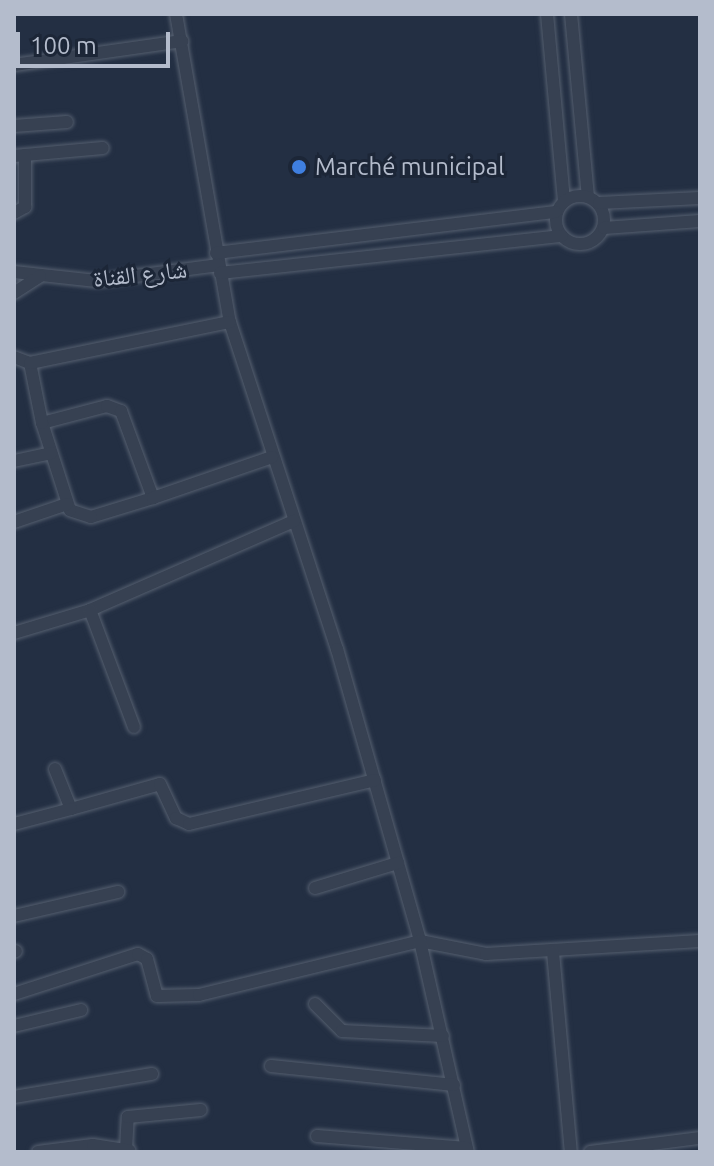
<!DOCTYPE html>
<meta charset="utf-8">
<style>
body{margin:0}
#map{position:relative;width:714px;height:1166px;overflow:hidden;background:#232f43;font-family:Ubuntu,"Noto Naskh Arabic",sans-serif}
div>[style]{position:absolute}
.roads{filter:drop-shadow(0 0 2px #555f6f) drop-shadow(0 0 2px #555f6f)}
.minor>*{height:12px;margin:-6px;padding:0 6px;transform-origin:6px;border-radius:6px;background:#374152}
.minor>.ring{margin:-6px;padding:0;box-sizing:content-box;background:none;border:12px solid #374152;border-radius:50%}
.dots>*{width:22px;height:22px;translate:-50% -50%;box-sizing:border-box;border:4px solid #1c2637;border-radius:50%}
span{translate:-50% -50%;white-space:nowrap;text-align:center;line-height:1.15;-webkit-text-stroke:6px #1c2637;paint-order:stroke}
.poi-label{font-size:24px;color:#b4bccc}
.left{translate:0 -50%;text-align:left}
.street-label{font-size:24px;color:#b4bccc}
.frame{position:absolute;inset:0;border:16px solid #b4bccc;pointer-events:none}
.scale{position:absolute;left:16px;top:32px;width:154px;height:36px;box-sizing:border-box;border:4px solid #b4bccc;border-top:0;padding-left:10px;font-size:24px;line-height:28px;white-space:nowrap;color:#b4bccc;-webkit-text-stroke:6px #1c2637;paint-order:stroke}
</style>
<div id="map">
<div class="roads">
<div class="minor">
<div style="left:176px;top:14px;width:313px;rotate:80.1deg"></div>
<div style="left:230px;top:322px;width:344px;rotate:71.9deg"></div>
<div style="left:337px;top:649px;width:304px;rotate:74.1deg"></div>
<div style="left:420px;top:941px;width:67px;rotate:11.1deg"></div>
<div style="left:486px;top:954px;width:214px;rotate:-3.5deg"></div>
<div style="left:547px;top:14px;width:188px;rotate:84.8deg"></div>
<div style="left:571px;top:14px;width:183px;rotate:84.7deg"></div>
<div style="left:14px;top:65px;width:170px;rotate:-8.1deg"></div>
<div style="left:14px;top:126px;width:53px;rotate:-4.3deg"></div>
<div style="left:14px;top:156px;width:89px;rotate:-5.1deg"></div>
<div class="ring" style="left:556px;top:196px;width:36px;height:36px"></div>
<div style="left:599px;top:203px;width:101px;rotate:-2.8deg"></div>
<div style="left:14px;top:213px;width:13px;rotate:-29deg"></div>
<div style="left:25px;top:207px;width:52px;rotate:-90deg"></div>
<div style="left:604px;top:228px;width:96px;rotate:-4.2deg"></div>
<div style="left:216px;top:253px;width:342px;rotate:-6.9deg"></div>
<div style="left:14px;top:272px;width:83px;rotate:6.2deg"></div>
<div style="left:97px;top:281px;width:123px;rotate:-7.5deg"></div>
<div style="left:220px;top:273px;width:344px;rotate:-6.2deg"></div>
<div style="left:14px;top:293px;width:31px;rotate:-33deg"></div>
<div style="left:14px;top:357px;width:17px;rotate:21deg"></div>
<div style="left:42px;top:423px;width:67px;rotate:-14.7deg"></div>
<div style="left:107px;top:406px;width:15px;rotate:20deg"></div>
<div style="left:121px;top:411px;width:93px;rotate:69.8deg"></div>
<div style="left:153px;top:498px;width:65px;rotate:163deg"></div>
<div style="left:91px;top:517px;width:22px;rotate:-162deg"></div>
<div style="left:70px;top:510px;width:91px;rotate:-107.8deg"></div>
<div style="left:42px;top:423px;width:61px;rotate:-101.3deg"></div>
<div style="left:30px;top:363px;width:204px;rotate:-11.6deg"></div>
<div style="left:14px;top:461px;width:38px;rotate:-12deg"></div>
<div style="left:153px;top:498px;width:126px;rotate:-19deg"></div>
<div style="left:14px;top:522px;width:56px;rotate:-18.8deg"></div>
<div style="left:90px;top:610px;width:223px;rotate:-23.6deg"></div>
<div style="left:14px;top:633px;width:79px;rotate:-16.8deg"></div>
<div style="left:90px;top:610px;width:125px;rotate:69.4deg"></div>
<div style="left:55px;top:769px;width:43px;rotate:68.2deg"></div>
<div style="left:71px;top:809px;width:92px;rotate:-15.7deg"></div>
<div style="left:160px;top:784px;width:38px;rotate:65deg"></div>
<div style="left:176px;top:818px;width:14px;rotate:25deg"></div>
<div style="left:189px;top:824px;width:191px;rotate:-13.3deg"></div>
<div style="left:14px;top:824px;width:59px;rotate:-14.7deg"></div>
<div style="left:315px;top:888px;width:87px;rotate:-16.8deg"></div>
<div style="left:14px;top:916px;width:107px;rotate:-13deg"></div>
<div style="left:14px;top:952px;width:2px;rotate:-27deg"></div>
<div style="left:553px;top:952px;width:201px;rotate:84.9deg"></div>
<div style="left:14px;top:994px;width:130px;rotate:-17.9deg"></div>
<div style="left:138px;top:954px;width:10px;rotate:29deg"></div>
<div style="left:147px;top:959px;width:38px;rotate:75deg"></div>
<div style="left:157px;top:996px;width:42px;rotate:-1.4deg"></div>
<div style="left:199px;top:995px;width:228px;rotate:-13.7deg"></div>
<div style="left:420px;top:941px;width:216px;rotate:77.2deg"></div>
<div style="left:315px;top:1004px;width:38px;rotate:45deg"></div>
<div style="left:342px;top:1031px;width:101px;rotate:2.8deg"></div>
<div style="left:14px;top:1026px;width:69px;rotate:-13.4deg"></div>
<div style="left:271px;top:1066px;width:184px;rotate:5.9deg"></div>
<div style="left:14px;top:1097px;width:140px;rotate:-9.5deg"></div>
<div style="left:317px;top:1136px;width:150px;rotate:4.6deg"></div>
<div style="left:126px;top:1150px;width:33px;rotate:-87deg"></div>
<div style="left:128px;top:1117px;width:73px;rotate:-5.5deg"></div>
<div style="left:38px;top:1152px;width:55px;rotate:-7.3deg"></div>
<div style="left:93px;top:1145px;width:37px;rotate:9deg"></div>
<div style="left:590px;top:1152px;width:111px;rotate:-7.3deg"></div>
</div>
</div>
<div class="dots">
<div style="left:299px;top:167px;background:#3f7fe0"></div>
</div>
<div class="poi-label">
<span class="left" style="left:315px;top:167px">Marché municipal</span>
</div>
<div class="street-label">
<span style="left:140px;top:274px;rotate:-6deg">شارع القناة</span>
</div>
<div class="frame"></div>
<div class="scale">100 m</div>
</div>
